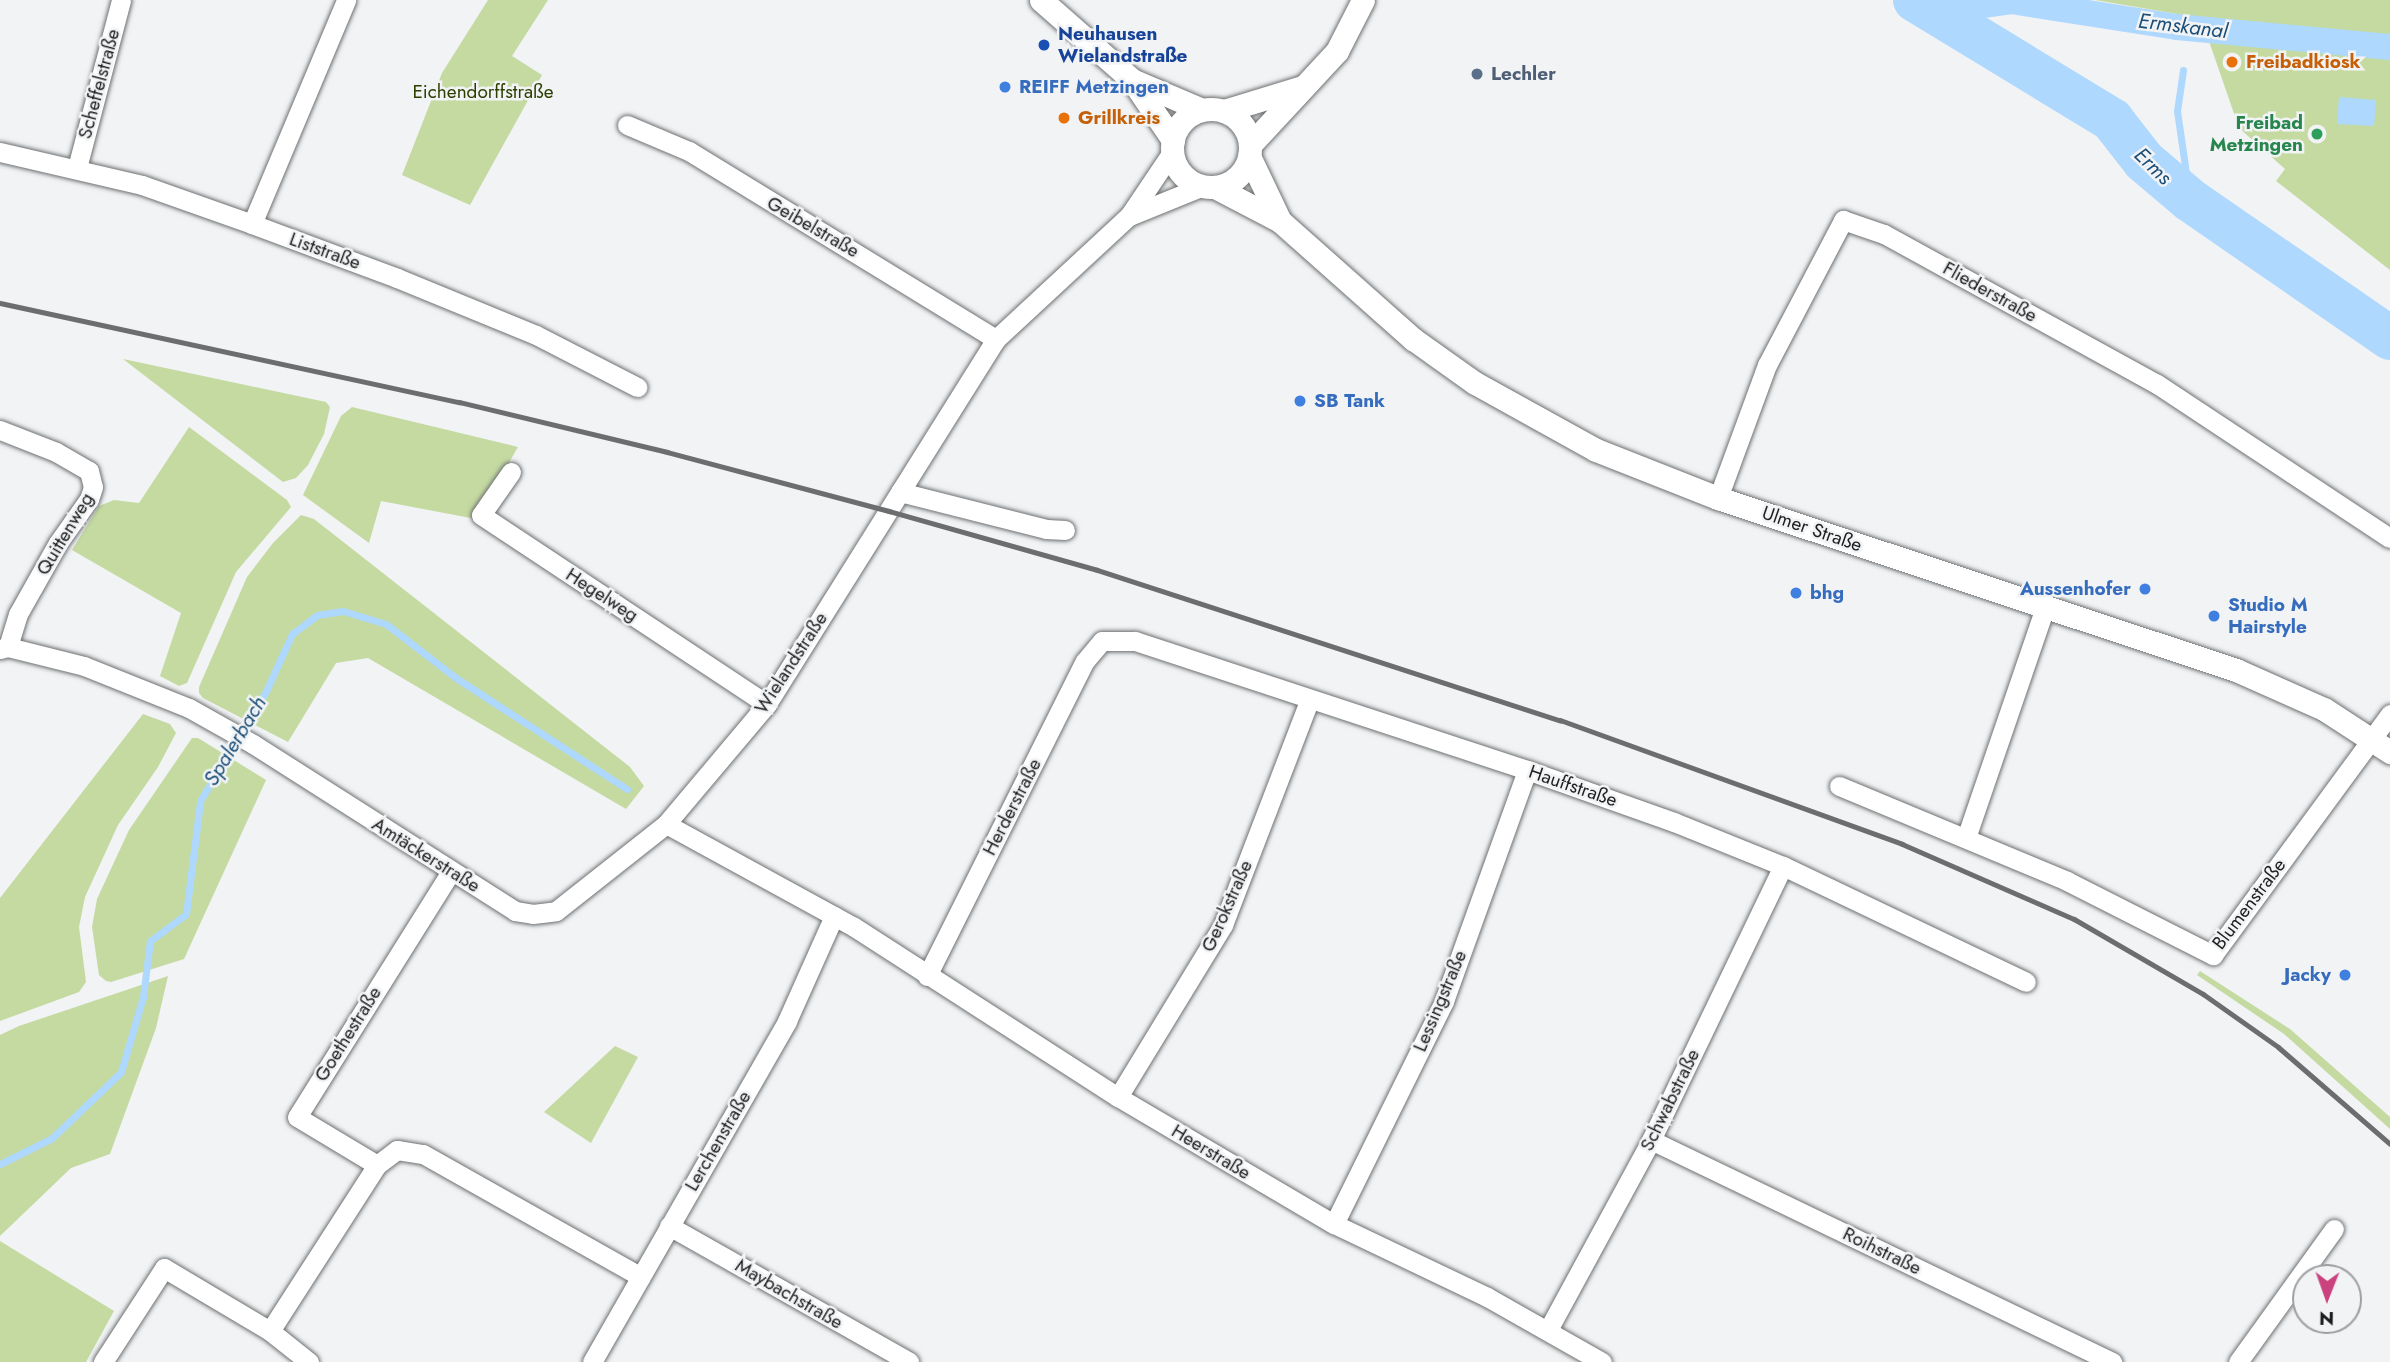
<!DOCTYPE html>
<meta charset="utf-8">
<style>
body{margin:0}
#map{position:relative;width:2390px;height:1362px;overflow:hidden;background:#f1f3f5;font-family:Jost,sans-serif}
div>[style]{position:absolute}
.green>*{inset:0;background:#c4daa1}
.water>*{inset:0;background:#aed8fe}
.stream>*{height:7px;margin:-3.5px;padding:0 3.5px;transform-origin:3.5px;border-radius:3.5px;background:#aed8fe}
.canal>*{height:26px;margin:-13px;padding:0 13px;transform-origin:13px;border-radius:13px;background:#aed8fe}
.river>*{height:44px;margin:-22px;padding:0 22px;transform-origin:22px;border-radius:22px;background:#aed8fe}
.roads{filter:drop-shadow(0 0 2px #6e7071) drop-shadow(0 0 2px #6e7071)}
.minor>*{height:19px;margin:-9.5px;padding:0 9.5px;transform-origin:9.5px;border-radius:9.5px;background:#fff}
.tertiary>*{height:23px;margin:-11.5px;padding:0 11.5px;transform-origin:11.5px;border-radius:11.5px;background:#fff}
.tertiary>.ring{margin:-11.5px;padding:0;box-sizing:content-box;background:none;border:23px solid #fff;border-radius:50%}
.rail>*{height:5px;margin:-2.5px;padding:0 2.5px;transform-origin:2.5px;border-radius:2.5px;background:#6c6d6f}
.dots>*{width:19px;height:19px;translate:-50% -50%;box-sizing:border-box;border:4px solid #f1f3f5;border-radius:50%}
span{translate:-50% -50%;white-space:nowrap;text-align:center;line-height:1.15;-webkit-text-stroke:5px #f1f3f5;paint-order:stroke}
.transit-label{font-size:19px;color:#164399;font-weight:700}
.left{translate:0 -50%;text-align:left}
.food-label{font-size:19px;color:#c56008;font-weight:700}
.service-label{font-size:19px;color:#4e5e75;font-weight:700}
.street-label{font-size:19px;color:#1d1e1f}
.shop-label{font-size:19px;color:#366cbe;font-weight:700}
.right{translate:-100% -50%;text-align:right}
.park-label{font-size:19px;color:#2d3f00}
.leisure-label{font-size:19px;color:#27864d;font-weight:700}
.water-label{font-size:21px;color:#1b4f78;font-style:italic}
.north{position:absolute;left:2292px;top:1264px;width:70px;height:70px;box-sizing:border-box;background:#f1f3f5;border:2px solid #9c9e9f;border-radius:50%;rotate:181deg;font-size:19px;font-weight:700;line-height:28px;text-align:center;color:#1d1e1f}
.north::after{content:'';display:block;margin:auto;width:24px;height:32px;background:#cb437e;clip-path:polygon(50% 0,100% 100%,50% 72%,0 100%)}
</style>
<div id="map">
<div class="green">
<div style="clip-path:polygon(488px 0,548px 0,512px 56px,542px 75px,470px 205px,402px 175px,442px 73px)"></div>
<div style="clip-path:polygon(2095px 0,2390px 0,2390px 270px,2276px 181px,2285px 169px,2239px 128px,2201px 18px)"></div>
<div style="clip-path:polygon(123px 359px,326px 402px,330px 407px,324px 434px,308px 465px,296px 478px,283px 482px)"></div>
<div style="clip-path:polygon(352px 407px,518px 447px,476px 519px,381px 501px,369px 543px,303px 495px,341px 416px)"></div>
<div style="clip-path:polygon(189px 427px,287px 500px,291px 507px,236px 572px,187px 683px,179px 686px,160px 676px,181px 613px,72px 550px,99px 506px,114px 500px,139px 503px)"></div>
<div style="clip-path:polygon(301px 515px,314px 519px,630px 767px,644px 786px,626px 809px,368px 658px,336px 663px,288px 742px,203px 698px,199px 693px,199px 687px,247px 577px,273px 543px)"></div>
<div style="clip-path:polygon(143px 714px,170px 724px,176px 733px,158px 767px,118px 825px,85px 897px,79px 927px,86px 982px,79px 992px,0 1021px,0 898px)"></div>
<div style="clip-path:polygon(192px 738px,198px 738px,266px 780px,184px 959px,111px 982px,106px 981px,99px 975px,92px 927px,97px 899px,129px 830px)"></div>
<div style="clip-path:polygon(2200px 971px,2290px 1029px,2390px 1117px,2390px 1129px,2284px 1034px,2197px 975px)"></div>
<div style="clip-path:polygon(168px 976px,156px 1028px,110px 1154px,71px 1168px,0 1236px,0 1035px,19px 1026px)"></div>
<div style="clip-path:polygon(615px 1046px,638px 1057px,591px 1143px,544px 1112px)"></div>
<div style="clip-path:polygon(0 1241px,114px 1311px,86px 1362px,0 1362px)"></div>
</div>
<div class="water">
<div style="clip-path:polygon(2339px 97px,2376px 100px,2374px 126px,2337px 124px)"></div>
</div>
<div class="stream">
<div style="left:2183px;top:70px;width:41px;rotate:98.3deg"></div>
<div style="left:2177px;top:111px;width:90px;rotate:81.7deg"></div>
<div style="left:0;top:1164px;width:58px;rotate:-26.6deg"></div>
<div style="left:52px;top:1138px;width:95px;rotate:-43.7deg"></div>
<div style="left:121px;top:1072px;width:78px;rotate:-73.7deg"></div>
<div style="left:143px;top:997px;width:56px;rotate:-82.9deg"></div>
<div style="left:150px;top:941px;width:45px;rotate:-36.9deg"></div>
<div style="left:186px;top:914px;width:114px;rotate:-82.9deg"></div>
<div style="left:200px;top:801px;width:128px;rotate:-59deg"></div>
<div style="left:266px;top:691px;width:63px;rotate:-65.5deg"></div>
<div style="left:292px;top:634px;width:31px;rotate:-37deg"></div>
<div style="left:317px;top:615px;width:26px;rotate:-9deg"></div>
<div style="left:343px;top:611px;width:45px;rotate:16.8deg"></div>
<div style="left:386px;top:624px;width:88px;rotate:37.6deg"></div>
<div style="left:456px;top:678px;width:204px;rotate:33deg"></div>
</div>
<div class="canal">
<div style="left:1935px;top:12px;width:77px;rotate:-8.2deg"></div>
<div style="left:2011px;top:1px;width:168px;rotate:8.9deg"></div>
<div style="left:2177px;top:27px;width:214px;rotate:5.4deg"></div>
</div>
<div class="river">
<div style="left:1915px;top:0;width:231px;rotate:31.3deg"></div>
<div style="left:2112px;top:120px;width:52px;rotate:52deg"></div>
<div style="left:2144px;top:161px;width:60px;rotate:40.3deg"></div>
<div style="left:2190px;top:200px;width:243px;rotate:34.6deg"></div>
</div>
<div class="roads">
<div class="minor">
<div style="left:627px;top:125px;width:67px;rotate:22.8deg"></div>
<div style="left:689px;top:151px;width:360px;rotate:31.5deg"></div>
<div style="left:0;top:152px;width:146px;rotate:13.1deg"></div>
<div style="left:142px;top:185px;width:117px;rotate:19.5deg"></div>
<div style="left:252px;top:224px;width:155px;rotate:20.4deg"></div>
<div style="left:397px;top:278px;width:150px;rotate:22.3deg"></div>
<div style="left:536px;top:335px;width:114px;rotate:27.2deg"></div>
<div style="left:77px;top:168px;width:174px;rotate:-75.3deg"></div>
<div style="left:1129px;top:216px;width:80px;rotate:-22.1deg"></div>
<div style="left:252px;top:224px;width:243px;rotate:-67.2deg"></div>
<div style="left:0;top:430px;width:60px;rotate:21.4deg"></div>
<div style="left:56px;top:452px;width:38px;rotate:30deg"></div>
<div style="left:89px;top:471px;width:16px;rotate:76deg"></div>
<div style="left:93px;top:487px;width:13px;rotate:108deg"></div>
<div style="left:89px;top:499px;width:54px;rotate:125.2deg"></div>
<div style="left:58px;top:543px;width:81px;rotate:119.4deg"></div>
<div style="left:18px;top:614px;width:34px;rotate:107deg"></div>
<div style="left:511px;top:472px;width:52px;rotate:124.9deg"></div>
<div style="left:481px;top:515px;width:343px;rotate:33.5deg"></div>
<div style="left:900px;top:492px;width:151px;rotate:14.2deg"></div>
<div style="left:1046px;top:529px;width:19px;rotate:3deg"></div>
<div style="left:1718px;top:498px;width:142px;rotate:-69.8deg"></div>
<div style="left:1767px;top:365px;width:164px;rotate:-62.3deg"></div>
<div style="left:1843px;top:220px;width:43px;rotate:18.9deg"></div>
<div style="left:1884px;top:234px;width:311px;rotate:28.8deg"></div>
<div style="left:2157px;top:384px;width:279px;rotate:33.5deg"></div>
<div style="left:0;top:649px;width:8px;rotate:-14deg"></div>
<div style="left:8px;top:647px;width:78px;rotate:14deg"></div>
<div style="left:84px;top:666px;width:113px;rotate:21.8deg"></div>
<div style="left:189px;top:708px;width:73px;rotate:29.4deg"></div>
<div style="left:253px;top:744px;width:311px;rotate:32.5deg"></div>
<div style="left:515px;top:911px;width:18px;rotate:9deg"></div>
<div style="left:533px;top:914px;width:23px;rotate:-7deg"></div>
<div style="left:556px;top:911px;width:140px;rotate:-38.3deg"></div>
<div style="left:666px;top:824px;width:157px;rotate:-49.9deg"></div>
<div style="left:767px;top:704px;width:431px;rotate:-57.9deg"></div>
<div style="left:996px;top:339px;width:181px;rotate:-42.8deg"></div>
<div style="left:1129px;top:216px;width:77px;rotate:-56.1deg"></div>
<div style="left:1839px;top:786px;width:247px;rotate:22.6deg"></div>
<div style="left:2067px;top:881px;width:164px;rotate:26.9deg"></div>
<div style="left:2213px;top:955px;width:299px;rotate:-53.7deg"></div>
<div style="left:666px;top:824px;width:214px;rotate:28.7deg"></div>
<div style="left:854px;top:927px;width:314px;rotate:32.8deg"></div>
<div style="left:1118px;top:1097px;width:251px;rotate:30.5deg"></div>
<div style="left:1334px;top:1224px;width:170px;rotate:25.5deg"></div>
<div style="left:1487px;top:1297px;width:132px;rotate:29.5deg"></div>
<div style="left:1966px;top:838px;width:247px;rotate:-71.1deg"></div>
<div style="left:927px;top:976px;width:352px;rotate:-63.4deg"></div>
<div style="left:1085px;top:661px;width:26px;rotate:-50deg"></div>
<div style="left:1102px;top:641px;width:33px"></div>
<div style="left:1135px;top:641px;width:413px;rotate:18.2deg"></div>
<div style="left:1527px;top:770px;width:156px;rotate:19.5deg"></div>
<div style="left:1674px;top:822px;width:118px;rotate:22deg"></div>
<div style="left:1783px;top:866px;width:269px;rotate:25.5deg"></div>
<div style="left:1118px;top:1097px;width:202px;rotate:-58.6deg"></div>
<div style="left:1223px;top:925px;width:240px;rotate:-69deg"></div>
<div style="left:1651px;top:1140px;width:512px;rotate:25.71deg"></div>
<div style="left:377px;top:1165px;width:93px;rotate:-149deg"></div>
<div style="left:297px;top:1117px;width:288px;rotate:-57.9deg"></div>
<div style="left:1334px;top:1224px;width:249px;rotate:-63.7deg"></div>
<div style="left:1444px;top:1001px;width:245px;rotate:-70.2deg"></div>
<div style="left:669px;top:1226px;width:276px;rotate:29.5deg"></div>
<div style="left:1548px;top:1330px;width:216px;rotate:-61.5deg"></div>
<div style="left:1651px;top:1140px;width:304px;rotate:-64.3deg"></div>
<div style="left:270px;top:1331px;width:197px;rotate:-57.2deg"></div>
<div style="left:377px;top:1165px;width:25px;rotate:-37deg"></div>
<div style="left:397px;top:1150px;width:26px;rotate:9deg"></div>
<div style="left:423px;top:1154px;width:250px;rotate:29.4deg"></div>
<div style="left:103px;top:1362px;width:112px;rotate:-57deg"></div>
<div style="left:164px;top:1268px;width:123px;rotate:30.7deg"></div>
<div style="left:270px;top:1331px;width:50px;rotate:38.5deg"></div>
<div style="left:592px;top:1362px;width:393px;rotate:-60.2deg"></div>
<div style="left:787px;top:1021px;width:115px;rotate:-65.9deg"></div>
<div style="left:2238px;top:1362px;width:164px;rotate:-54.2deg"></div>
</div>
<div class="tertiary">
<div style="left:1041px;top:0;width:121px;rotate:41.3deg"></div>
<div style="left:1132px;top:80px;width:73px;rotate:55.7deg"></div>
<div style="left:1132px;top:80px;width:76px;rotate:23.2deg"></div>
<div class="ring" style="left:1172px;top:109px;width:55px;height:55px"></div>
<div style="left:1224px;top:111px;width:82px;rotate:-17.1deg"></div>
<div style="left:1250px;top:145px;width:128px;rotate:-47.2deg"></div>
<div style="left:1337px;top:51px;width:57px;rotate:-63deg"></div>
<div style="left:1249px;top:156px;width:72px;rotate:64.5deg"></div>
<div style="left:1215px;top:187px;width:73px;rotate:27.6deg"></div>
<div style="left:1280px;top:221px;width:178px;rotate:41.6deg"></div>
<div style="left:1413px;top:339px;width:76px;rotate:35.4deg"></div>
<div style="left:1475px;top:383px;width:138px;rotate:29deg"></div>
<div style="left:1596px;top:450px;width:131px;rotate:21.5deg"></div>
<div style="left:1718px;top:498px;width:546px;rotate:18.37deg"></div>
<div style="left:2236px;top:670px;width:96px;rotate:23.9deg"></div>
<div style="left:2324px;top:709px;width:79px;rotate:33.1deg"></div>
</div>
</div>
<div class="rail">
<div style="left:0;top:303px;width:470px;rotate:12.2deg"></div>
<div style="left:459px;top:402px;width:214px;rotate:13.5deg"></div>
<div style="left:667px;top:452px;width:230px;rotate:14.9deg"></div>
<div style="left:889px;top:511px;width:216px;rotate:15.8deg"></div>
<div style="left:1097px;top:570px;width:487px;rotate:18deg"></div>
<div style="left:1560px;top:720px;width:364px;rotate:19.9deg"></div>
<div style="left:1902px;top:844px;width:188px;rotate:23.6deg"></div>
<div style="left:2074px;top:919px;width:149px;rotate:30.2deg"></div>
<div style="left:2203px;top:994px;width:92px;rotate:35.2deg"></div>
<div style="left:2278px;top:1047px;width:148px;rotate:40.9deg"></div>
</div>
<div class="dots">
<div style="left:1044px;top:45px;background:#1a4fb4"></div>
<div style="left:2232px;top:62px;background:#e8710a"></div>
<div style="left:1477px;top:74px;background:#5c6f8a"></div>
<div style="left:1005px;top:87px;background:#3f7fe0"></div>
<div style="left:1064px;top:118px;background:#e8710a"></div>
<div style="left:2317px;top:134px;background:#2e9e5b"></div>
<div style="left:1300px;top:401px;background:#3f7fe0"></div>
<div style="left:2145px;top:589px;background:#3f7fe0"></div>
<div style="left:1796px;top:593px;background:#3f7fe0"></div>
<div style="left:2214px;top:616px;background:#3f7fe0"></div>
<div style="left:2345px;top:975px;background:#3f7fe0"></div>
</div>
<div class="transit-label">
<span class="left" style="left:1058px;top:45px">Neuhausen<br>Wielandstraße</span>
</div>
<div class="food-label">
<span class="left" style="left:2246px;top:62px">Freibadkiosk</span>
<span class="left" style="left:1078px;top:118px">Grillkreis</span>
</div>
<div class="service-label">
<span class="left" style="left:1491px;top:74px">Lechler</span>
</div>
<div class="street-label">
<span style="left:99px;top:84px;rotate:-75deg">Scheffelstraße</span>
<span style="left:813px;top:227px;rotate:30deg">Geibelstraße</span>
<span style="left:325px;top:251px;rotate:20deg">Liststraße</span>
<span style="left:1990px;top:292px;rotate:29deg">Fliederstraße</span>
<span style="left:1812px;top:529px;rotate:19deg">Ulmer Straße</span>
<span style="left:65px;top:534px;rotate:-59deg">Quittenweg</span>
<span style="left:602px;top:595px;rotate:33deg">Hegelweg</span>
<span style="left:791px;top:663px;rotate:-57deg">Wielandstraße</span>
<span style="left:1573px;top:786px;rotate:19deg">Hauffstraße</span>
<span style="left:1012px;top:807px;rotate:-63deg">Herderstraße</span>
<span style="left:426px;top:855px;rotate:32deg">Amtäckerstraße</span>
<span style="left:2249px;top:904px;rotate:-53deg">Blumenstraße</span>
<span style="left:1227px;top:906px;rotate:-66deg">Gerokstraße</span>
<span style="left:1440px;top:1001px;rotate:-67deg">Lessingstraße</span>
<span style="left:348px;top:1034px;rotate:-58deg">Goethestraße</span>
<span style="left:1670px;top:1100px;rotate:-64deg">Schwabstraße</span>
<span style="left:718px;top:1141px;rotate:-60deg">Lerchenstraße</span>
<span style="left:1211px;top:1152px;rotate:31deg">Heerstraße</span>
<span style="left:1882px;top:1251px;rotate:26deg">Roihstraße</span>
<span style="left:789px;top:1294px;rotate:30deg">Maybachstraße</span>
</div>
<div class="shop-label">
<span class="left" style="left:1019px;top:87px">REIFF Metzingen</span>
<span class="left" style="left:1314px;top:401px">SB Tank</span>
<span class="right" style="left:2131px;top:589px">Aussenhofer</span>
<span class="left" style="left:1810px;top:593px">bhg</span>
<span class="left" style="left:2228px;top:616px">Studio M<br>Hairstyle</span>
<span class="right" style="left:2331px;top:975px">Jacky</span>
</div>
<div class="park-label">
<span style="left:483px;top:92px">Eichendorffstraße</span>
</div>
<div class="leisure-label">
<span class="right" style="left:2303px;top:134px">Freibad<br>Metzingen</span>
</div>
<div class="water-label">
<span style="left:2183px;top:26px;rotate:7deg">Ermskanal</span>
<span style="left:2153px;top:166px;rotate:44deg">Erms</span>
<span style="left:235px;top:741px;rotate:-59deg">Spalerbach</span>
</div>
<div class="north">N</div>
</div>
